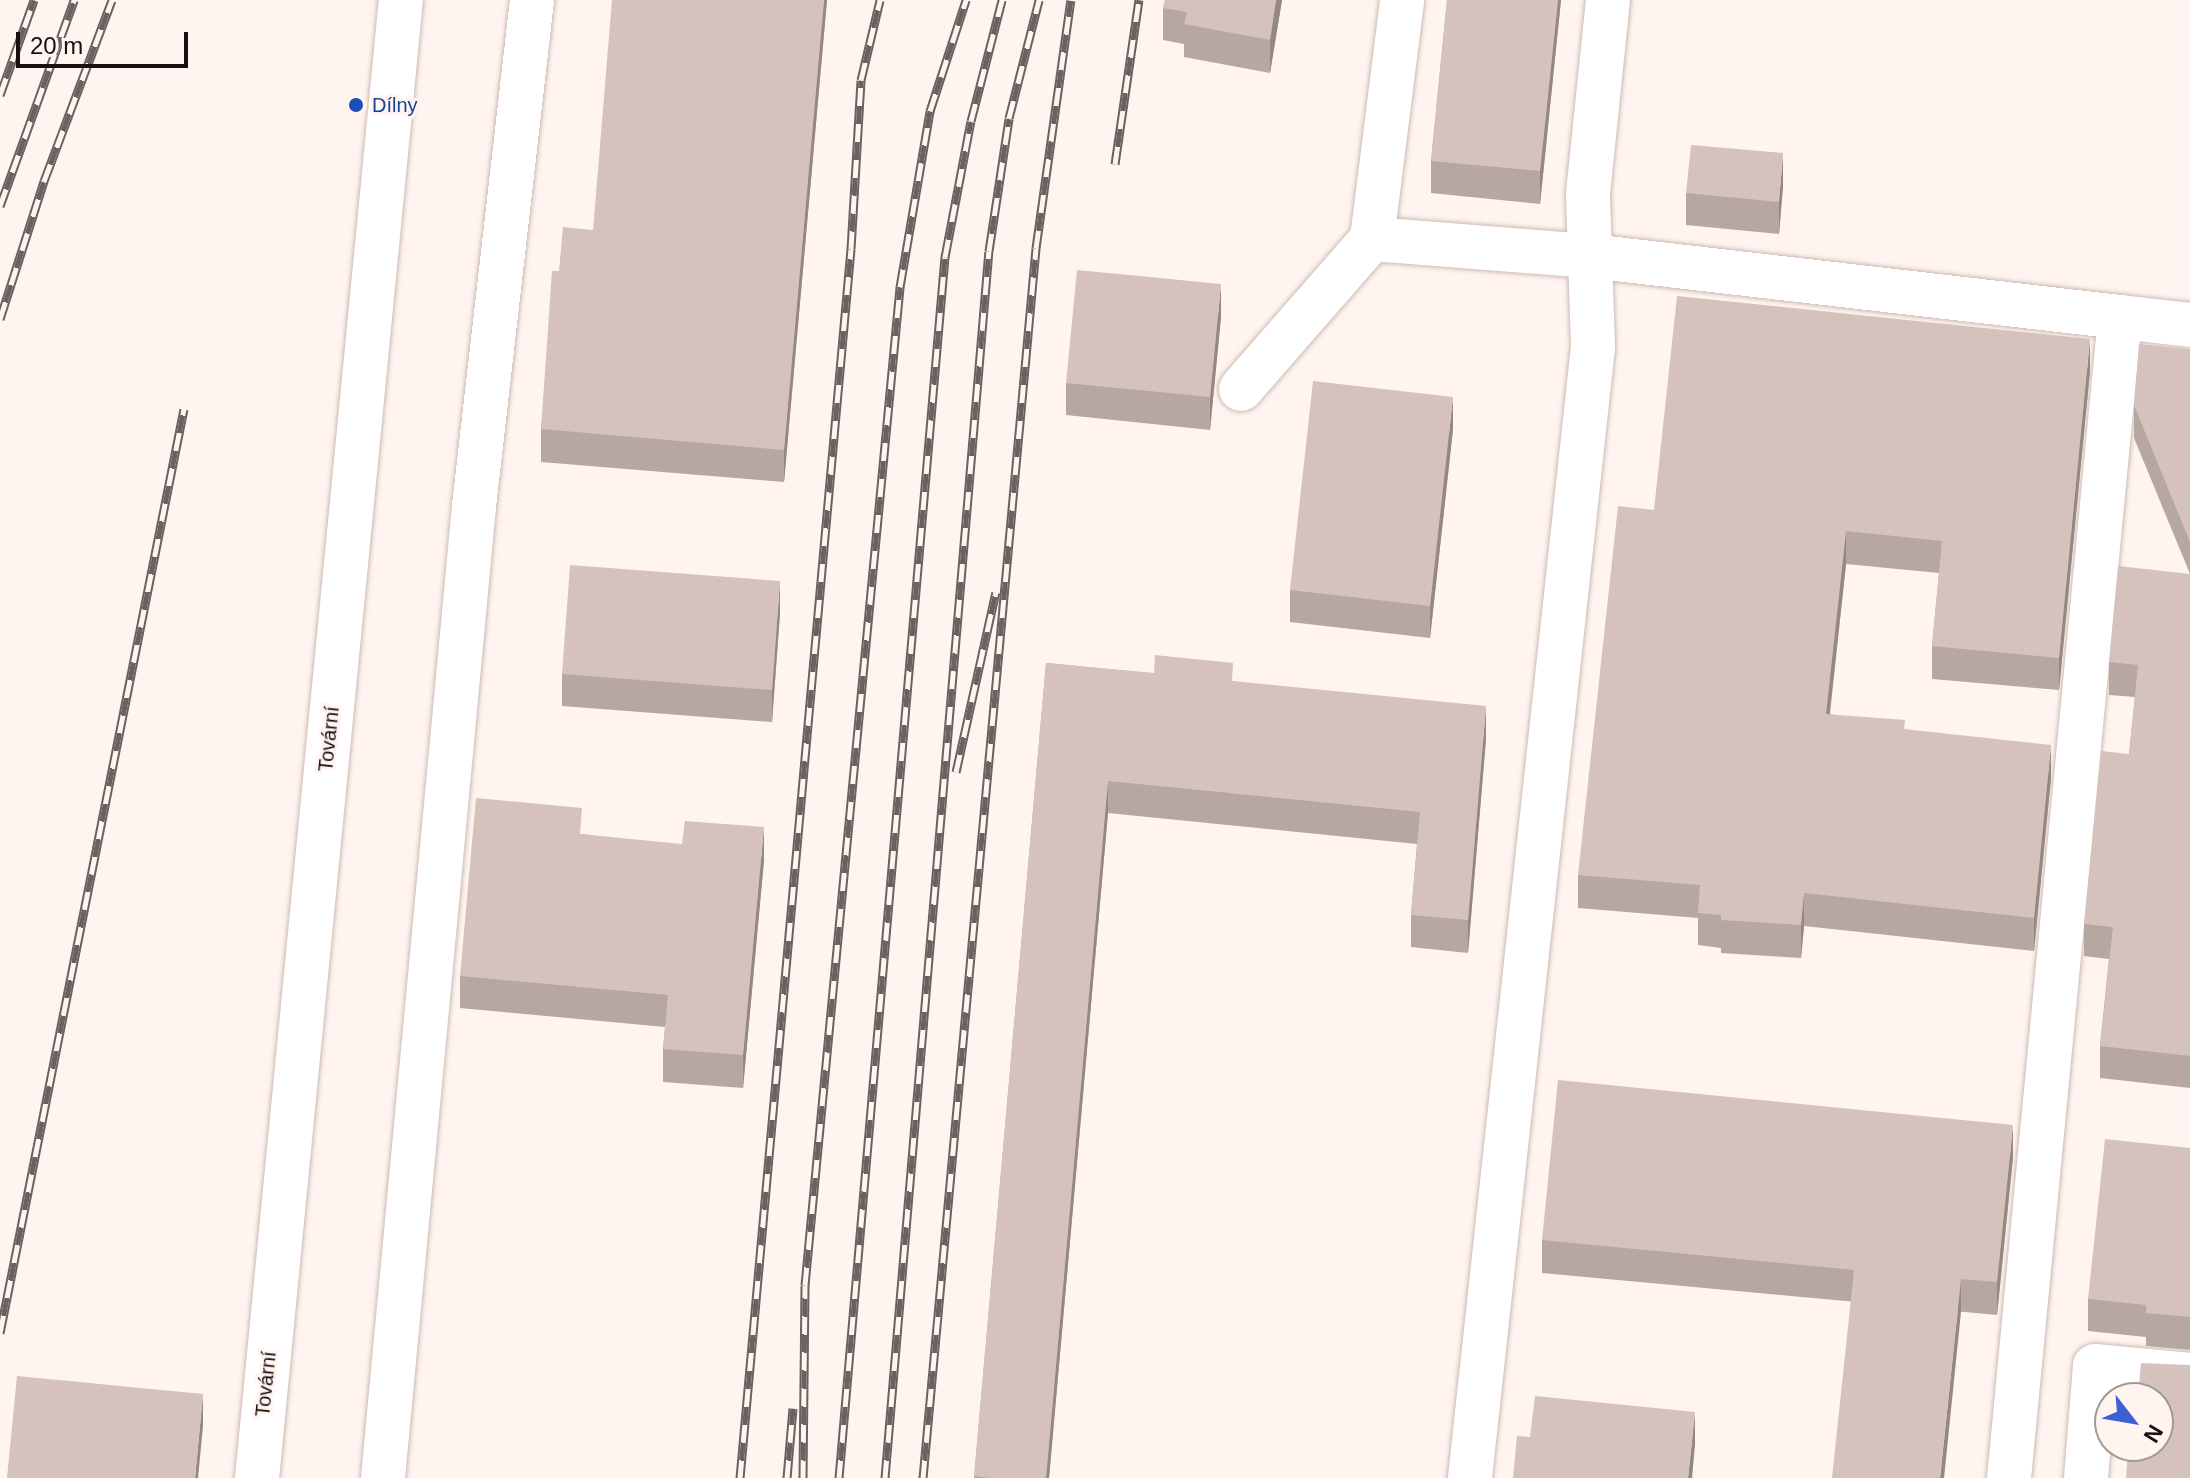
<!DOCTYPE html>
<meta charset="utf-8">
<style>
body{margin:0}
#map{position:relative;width:2190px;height:1478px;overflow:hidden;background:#fff4ef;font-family:Arial,sans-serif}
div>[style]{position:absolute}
.roads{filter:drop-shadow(0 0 2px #cdbbb4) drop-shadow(0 0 2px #cdbbb4)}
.minor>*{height:44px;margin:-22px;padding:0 22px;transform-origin:22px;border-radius:22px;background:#fff}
.rail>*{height:9px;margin-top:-4.5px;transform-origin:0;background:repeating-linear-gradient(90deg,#fff4ef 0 18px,#6a625f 0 36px);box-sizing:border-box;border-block:2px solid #6a625f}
.wall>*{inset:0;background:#b7a7a2}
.shaded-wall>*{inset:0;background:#958884}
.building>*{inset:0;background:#d5c2bc}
.dots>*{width:22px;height:22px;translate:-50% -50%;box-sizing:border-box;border:4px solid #fff4ef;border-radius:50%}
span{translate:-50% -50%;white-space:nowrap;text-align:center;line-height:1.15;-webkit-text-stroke:6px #fff4ef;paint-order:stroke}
.transit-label{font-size:20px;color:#164399}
.left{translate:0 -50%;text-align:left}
.street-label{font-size:20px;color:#16100e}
.north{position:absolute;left:2094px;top:1382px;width:80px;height:80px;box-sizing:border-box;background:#fff4ef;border:2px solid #a29995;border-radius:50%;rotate:121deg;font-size:22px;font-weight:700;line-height:32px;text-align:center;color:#16100e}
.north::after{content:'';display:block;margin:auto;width:28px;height:36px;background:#3c61d2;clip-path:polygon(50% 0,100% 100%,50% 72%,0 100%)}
.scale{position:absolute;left:16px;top:32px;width:172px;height:36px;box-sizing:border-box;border:4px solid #16100e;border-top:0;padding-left:10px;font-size:24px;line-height:28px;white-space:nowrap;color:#16100e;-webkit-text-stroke:6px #fff4ef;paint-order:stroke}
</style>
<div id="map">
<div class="roads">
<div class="minor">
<div style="left:1608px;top:0;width:196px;rotate:95.9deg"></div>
<div style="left:1588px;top:195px;width:61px;rotate:88.1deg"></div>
<div style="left:1590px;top:256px;width:533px;rotate:6.57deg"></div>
<div style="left:2120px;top:317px;width:1166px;rotate:95.46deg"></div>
<div style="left:1372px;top:239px;width:219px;rotate:4.5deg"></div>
<div style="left:1590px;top:256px;width:91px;rotate:88.1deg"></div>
<div style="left:1593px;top:347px;width:1138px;rotate:96.21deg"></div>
<div style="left:2120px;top:317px;width:70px;rotate:6.5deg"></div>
<div style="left:1241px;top:389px;width:199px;rotate:-48.9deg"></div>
<div style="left:1372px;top:239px;width:241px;rotate:-82.8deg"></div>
<div style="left:257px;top:1478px;width:1485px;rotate:-84.44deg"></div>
<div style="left:383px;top:1478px;width:976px;rotate:-84.65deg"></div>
<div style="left:474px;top:506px;width:509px;rotate:-83.46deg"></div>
<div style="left:2086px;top:1478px;width:112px;rotate:-85.4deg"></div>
<div style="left:2095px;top:1366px;width:95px;rotate:5.4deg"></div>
</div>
</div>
<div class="rail">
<div style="left:0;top:95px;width:101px;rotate:-70.3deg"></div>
<div style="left:1115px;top:164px;width:166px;rotate:-81.7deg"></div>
<div style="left:0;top:206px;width:219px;rotate:-70.2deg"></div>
<div style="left:0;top:319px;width:145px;rotate:-72.3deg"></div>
<div style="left:44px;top:181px;width:193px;rotate:-69.4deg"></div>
<div style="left:956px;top:772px;width:184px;rotate:-77.5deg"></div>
<div style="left:0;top:1333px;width:942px;rotate:-78.74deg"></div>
<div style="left:740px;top:1478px;width:1234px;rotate:-84.84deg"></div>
<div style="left:851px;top:249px;width:169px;rotate:-86.6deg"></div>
<div style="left:861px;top:80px;width:82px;rotate:-76.6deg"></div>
<div style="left:787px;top:1478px;width:70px;rotate:-85.1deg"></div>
<div style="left:803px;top:1478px;width:193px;rotate:-89.4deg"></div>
<div style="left:805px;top:1285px;width:1003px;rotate:-84.56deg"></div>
<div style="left:900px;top:287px;width:179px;rotate:-80.3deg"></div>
<div style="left:930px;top:111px;width:117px;rotate:-72deg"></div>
<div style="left:839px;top:1478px;width:1226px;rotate:-85.04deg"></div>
<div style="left:945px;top:257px;width:138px;rotate:-79.2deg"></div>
<div style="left:971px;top:121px;width:125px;rotate:-75.6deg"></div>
<div style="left:885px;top:1478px;width:1231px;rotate:-85.16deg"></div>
<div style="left:989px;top:251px;width:134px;rotate:-81.4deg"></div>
<div style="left:1009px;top:118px;width:122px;rotate:-75.7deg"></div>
<div style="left:923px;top:1478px;width:1235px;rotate:-84.75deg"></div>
<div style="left:1036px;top:248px;width:250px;rotate:-82deg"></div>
</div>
<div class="wall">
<div style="clip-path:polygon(827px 0,784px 482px,541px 462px,541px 429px,559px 271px,593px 230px)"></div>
<div style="clip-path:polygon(1165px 0,1282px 0,1270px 73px,1184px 57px,1184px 44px,1163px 40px,1163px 8px)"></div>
<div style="clip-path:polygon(1447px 0,1561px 0,1540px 204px,1431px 193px,1431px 161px)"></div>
<div style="clip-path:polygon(1783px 186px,1779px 234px,1686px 225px,1686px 193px)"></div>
<div style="clip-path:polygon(1221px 317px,1210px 430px,1066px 415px,1066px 383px)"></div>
<div style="clip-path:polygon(2190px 349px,2190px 1088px,2100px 1078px,2100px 1046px,2109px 959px,2084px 956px,2084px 924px,2129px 754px,2135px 697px,2109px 695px,2109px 662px,2190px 574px,2134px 438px,2134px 405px)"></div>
<div style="clip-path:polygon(2090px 371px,2059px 690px,1932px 679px,1932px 646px,1939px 573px,1846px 564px,1830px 714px,1905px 729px,2051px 778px,2034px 951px,1804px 926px,1801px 958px,1721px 953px,1721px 948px,1698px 945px,1698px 918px,1578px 908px,1578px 875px,1654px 510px)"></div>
<div style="clip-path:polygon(1453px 429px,1430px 638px,1290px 622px,1290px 590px)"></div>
<div style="clip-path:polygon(780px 613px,772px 722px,562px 706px,562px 674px)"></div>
<div style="clip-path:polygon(1046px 663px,1233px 681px,1486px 739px,1468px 953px,1411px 947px,1411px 915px,1417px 844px,1108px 813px,1049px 1478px,974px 1478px)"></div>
<div style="clip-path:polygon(582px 834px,764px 860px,743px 1088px,663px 1082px,663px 1049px,665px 1027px,460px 1008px,460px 976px)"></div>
<div style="clip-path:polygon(2190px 1148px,2190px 1350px,2146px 1346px,2146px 1337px,2088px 1331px,2088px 1299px)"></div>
<div style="clip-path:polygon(2013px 1157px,1997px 1315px,1542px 1273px,1542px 1240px)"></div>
</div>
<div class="shaded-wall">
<div style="clip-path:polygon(824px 0,827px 0,784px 482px,784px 450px)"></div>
<div style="clip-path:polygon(1276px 0,1282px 0,1270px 73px,1270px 40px)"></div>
<div style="clip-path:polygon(1558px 0,1561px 0,1540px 204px,1540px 171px)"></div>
<div style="clip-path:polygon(1783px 153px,1783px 186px,1779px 234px,1779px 202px)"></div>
<div style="clip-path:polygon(1221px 284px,1221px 317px,1210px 430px,1210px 397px)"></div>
<div style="clip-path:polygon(2090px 339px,2090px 371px,2059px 690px,2059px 658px)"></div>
<div style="clip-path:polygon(1453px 397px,1453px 429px,1430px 638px,1430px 606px)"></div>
<div style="clip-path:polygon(1846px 531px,1846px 564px,1826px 746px,1826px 714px)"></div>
<div style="clip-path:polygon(780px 581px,780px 613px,772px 722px,772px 690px)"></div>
<div style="clip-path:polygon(1486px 706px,1486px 739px,1468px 953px,1468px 920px)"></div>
<div style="clip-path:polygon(2051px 745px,2051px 778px,2034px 951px,2034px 918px)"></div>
<div style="clip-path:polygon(1108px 781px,1108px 813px,1049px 1478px,1046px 1478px)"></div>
<div style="clip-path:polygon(764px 827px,764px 860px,743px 1088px,743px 1055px)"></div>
<div style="clip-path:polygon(1804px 893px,1804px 926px,1801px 958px,1801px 925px)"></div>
<div style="clip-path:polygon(2013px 1125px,2013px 1157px,1997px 1315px,1997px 1282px)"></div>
<div style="clip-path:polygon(1961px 1279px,1961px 1312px,1944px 1478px,1940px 1478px)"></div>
<div style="clip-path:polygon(203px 1394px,203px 1426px,198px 1478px,195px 1478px)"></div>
<div style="clip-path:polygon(1695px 1412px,1695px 1445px,1692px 1478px,1688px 1478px)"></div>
</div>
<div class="building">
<div style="clip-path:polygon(612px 0,824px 0,784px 450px,541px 429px,552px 271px,559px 271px,563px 227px,593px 230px)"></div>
<div style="clip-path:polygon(1165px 0,1276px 0,1270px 40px,1184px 24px,1187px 12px,1163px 8px)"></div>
<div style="clip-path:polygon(1447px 0,1558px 0,1540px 171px,1431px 161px)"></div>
<div style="clip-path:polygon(1691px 145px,1783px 153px,1779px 202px,1686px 193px)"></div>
<div style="clip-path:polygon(1077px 270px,1221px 284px,1210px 397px,1066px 383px)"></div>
<div style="clip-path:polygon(1677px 296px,2090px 339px,2059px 658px,1932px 646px,1942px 541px,1846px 531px,1826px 714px,1905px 720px,1904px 729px,2051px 745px,2034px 918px,1804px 893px,1801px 925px,1721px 920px,1721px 915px,1698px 913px,1700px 885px,1578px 875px,1618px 506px,1654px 510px)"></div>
<div style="clip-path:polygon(2139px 344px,2190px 349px,2190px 542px,2134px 405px)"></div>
<div style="clip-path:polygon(1313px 381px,1453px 397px,1430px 606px,1290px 590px)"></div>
<div style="clip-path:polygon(570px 565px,780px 581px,772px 690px,562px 674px)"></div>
<div style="clip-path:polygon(2118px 566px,2190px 574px,2190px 1056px,2100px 1046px,2113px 927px,2084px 924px,2101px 751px,2129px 754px,2138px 665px,2109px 662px)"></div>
<div style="clip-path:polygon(1155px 655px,1233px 663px,1232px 681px,1486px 706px,1468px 920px,1411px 915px,1420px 812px,1108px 781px,1046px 1478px,991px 1478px,974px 1476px,1046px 663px,1154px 673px)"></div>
<div style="clip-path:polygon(476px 798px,582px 808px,580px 834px,682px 844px,685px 821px,764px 827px,743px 1055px,663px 1049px,668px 995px,460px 976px)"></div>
<div style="clip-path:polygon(1558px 1080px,2013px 1125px,1997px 1282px,1961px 1279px,1940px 1478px,1832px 1478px,1854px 1270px,1542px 1240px)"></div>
<div style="clip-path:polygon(2105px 1139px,2190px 1148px,2190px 1317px,2146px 1313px,2146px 1305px,2088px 1299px)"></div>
<div style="clip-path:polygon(2141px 1363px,2190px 1365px,2190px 1478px,2126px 1478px,2128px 1452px,2133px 1452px,2134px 1446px,2158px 1446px,2158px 1398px,2138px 1398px)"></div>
<div style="clip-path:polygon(17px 1376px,203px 1394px,195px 1478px,7px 1478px)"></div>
<div style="clip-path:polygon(1535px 1396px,1695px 1412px,1688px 1478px,1513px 1478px,1517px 1436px,1530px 1437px)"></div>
</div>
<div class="dots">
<div style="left:356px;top:105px;background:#1a4fb4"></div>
</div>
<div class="transit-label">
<span class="left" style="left:372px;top:105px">Dílny</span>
</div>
<div class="street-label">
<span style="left:329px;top:739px;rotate:-84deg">Tovární</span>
<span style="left:266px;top:1384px;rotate:-84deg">Tovární</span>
</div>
<div class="north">N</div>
<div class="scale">20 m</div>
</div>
